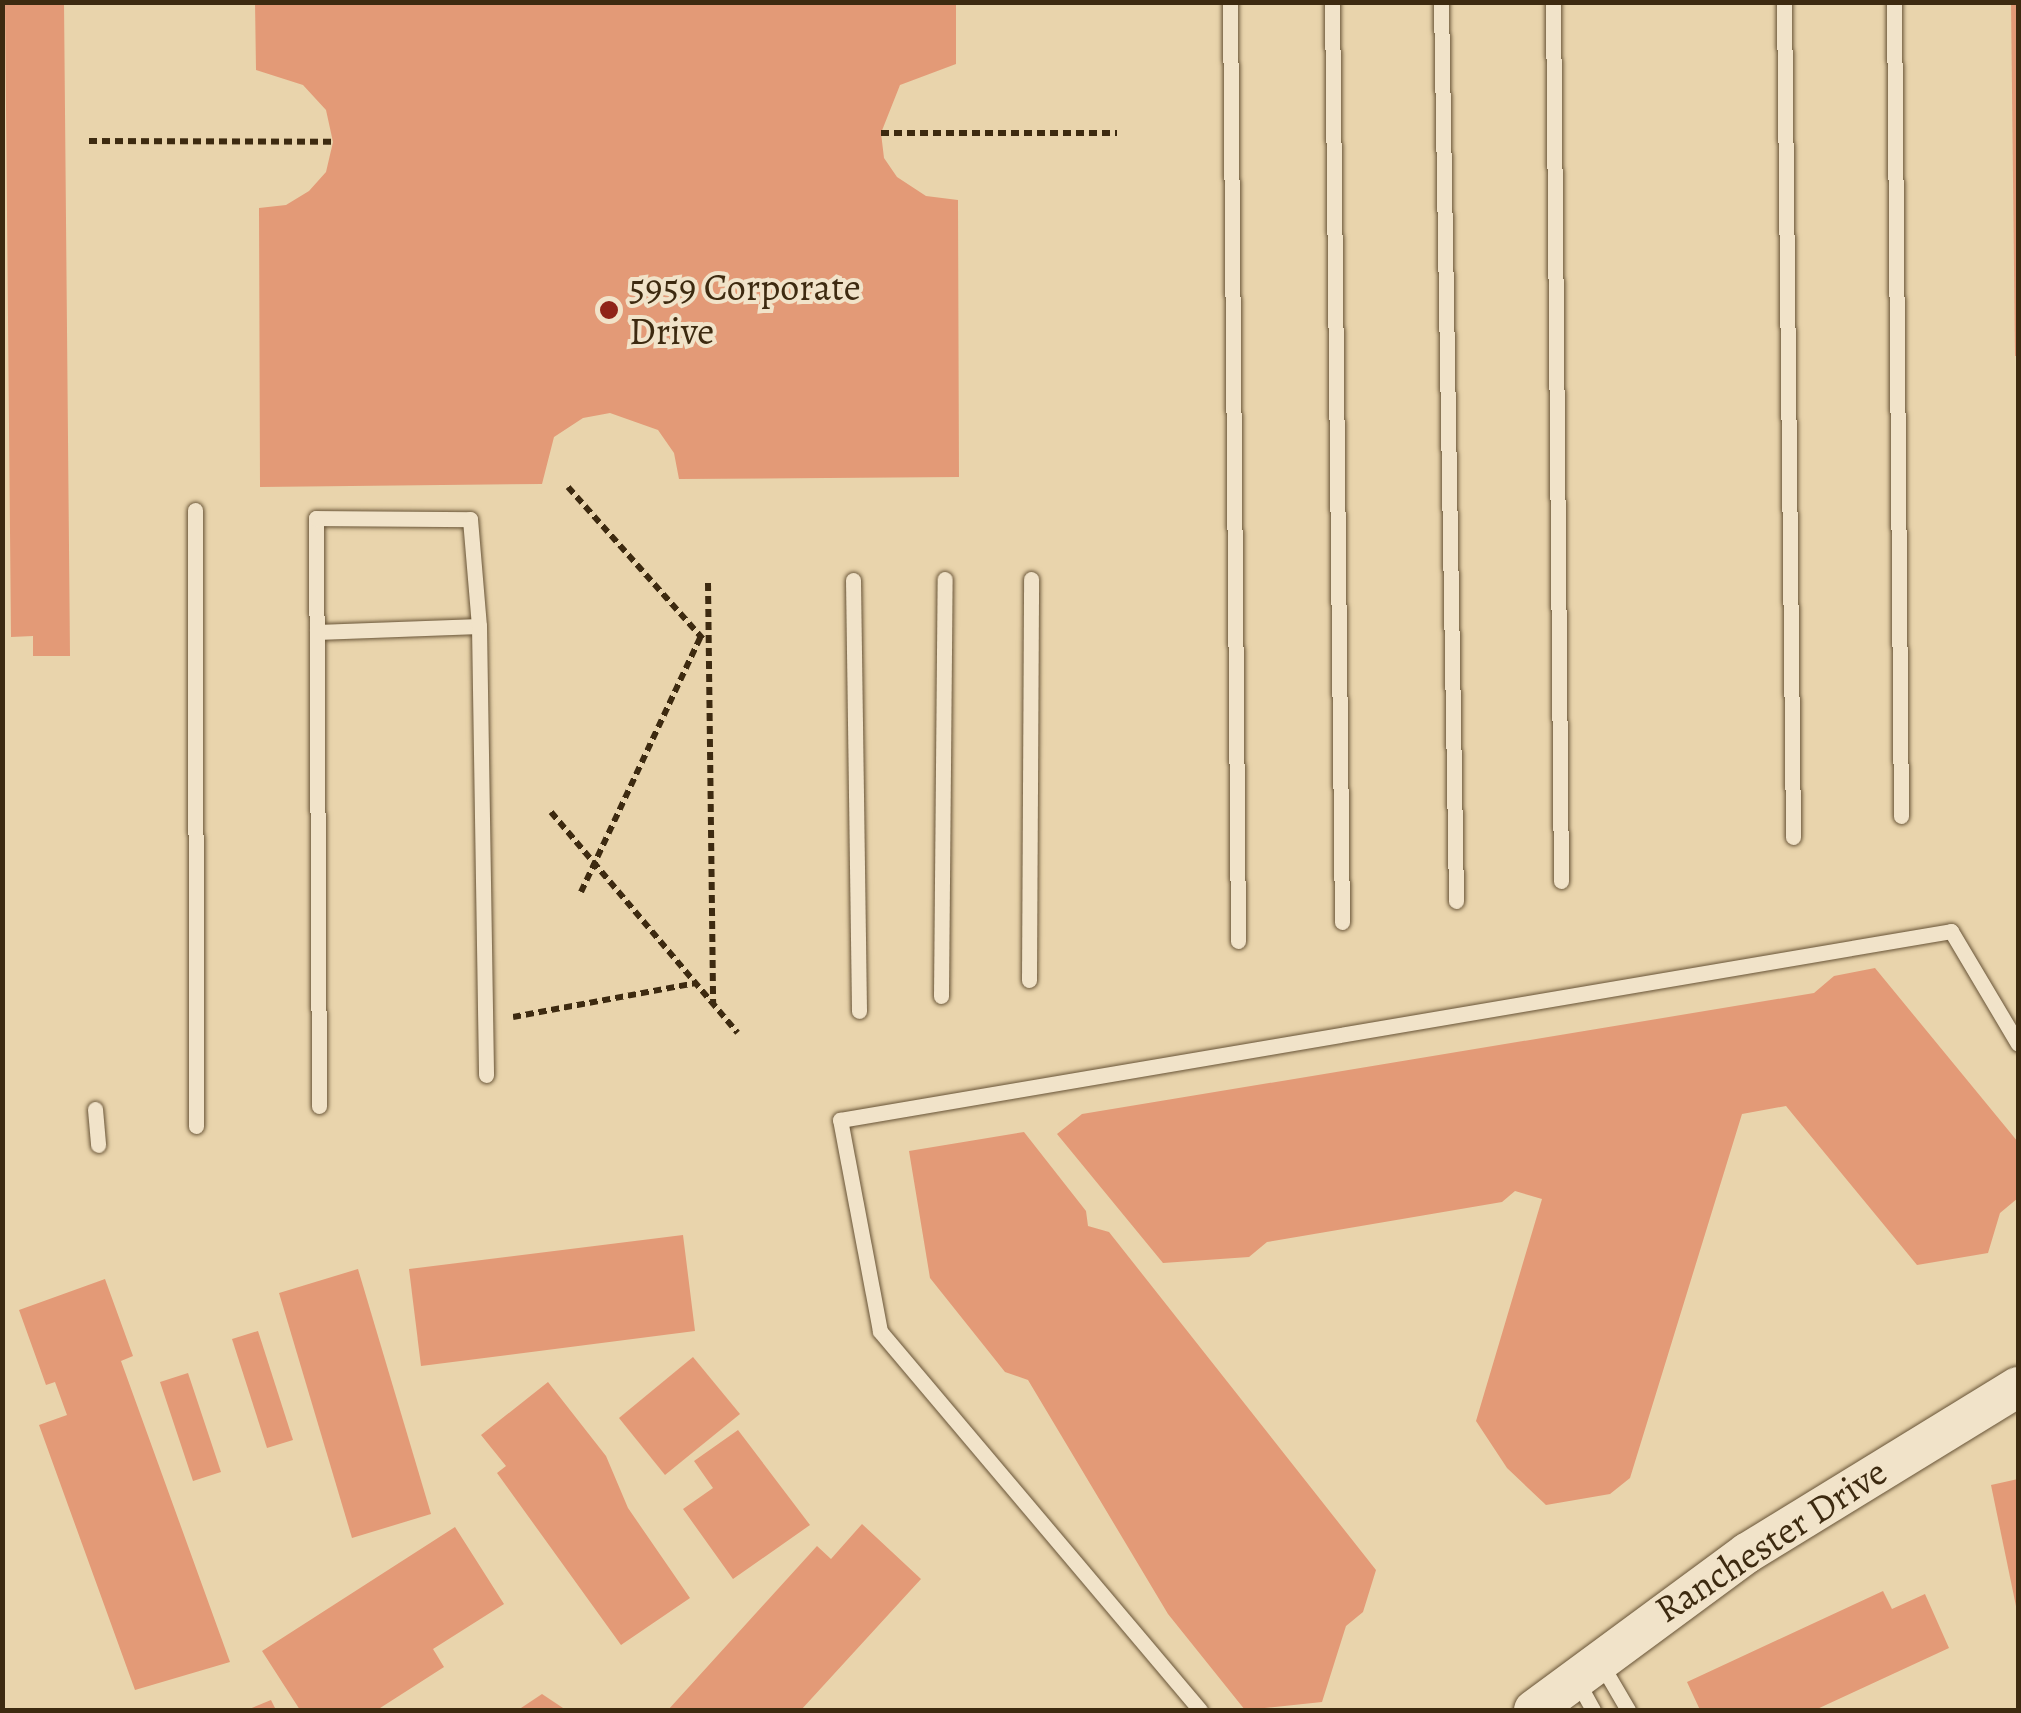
<!DOCTYPE html>
<style>
body{margin:0}
#map{position:relative;width:2021px;height:1713px;overflow:hidden;background:#e9d4ac;font-family:Alegreya,serif}
div>[style]{position:absolute}
.building>*{inset:0;background:#e39a77}
.path>*{height:6px;margin-top:-3px;transform-origin:0;background:repeating-linear-gradient(90deg,#3d2a10 0 8px,transparent 0 13px)}
.roads{filter:drop-shadow(0 0 2px #685437) drop-shadow(0 0 2px #685437)}
.service>*{height:15px;margin:-7.5px;padding:0 7.5px;transform-origin:7.5px;border-radius:7.5px;background:#f1e3c9}
.tertiary>*{height:40px;margin:-20px;padding:0 20px;transform-origin:20px;border-radius:20px;background:#f1e3c9}
.dots>*{width:28px;height:28px;translate:-50% -50%;box-sizing:border-box;border:5px solid #f1e3c9;border-radius:50%}
span{translate:-50% -50%;white-space:nowrap;text-align:center;line-height:1.15;-webkit-text-stroke:8px #f1e3c9;paint-order:stroke}
.poi-label{font-size:38px;color:#3d2a10}
.left{translate:0 -50%;text-align:left}
.street-label{font-size:38px;color:#3d2a10}
.frame{position:absolute;inset:0;border:5px solid #3d2a10;pointer-events:none}
</style>
<div id="map">
<div class="building">
<div style="clip-path:polygon(5px 2px,64px 2px,70px 656px,33px 656px,33px 636px,11px 637px)"></div>
<div style="clip-path:polygon(255px 2px,956px 2px,956px 64px,900px 85px,881px 133px,884px 158px,897px 177px,926px 196px,958px 200px,959px 477px,679px 479px,674px 453px,658px 430px,610px 413px,583px 418px,554px 437px,542px 484px,260px 487px,259px 208px,286px 205px,309px 191px,326px 172px,333px 142px,326px 110px,303px 85px,256px 70px)"></div>
<div style="clip-path:polygon(2011px 2px,2018px 2px,2018px 356px,2015px 356px)"></div>
<div style="clip-path:polygon(1875px 968px,2018px 1142px,2018px 1198px,2000px 1213px,1988px 1253px,1917px 1265px,1786px 1106px,1742px 1114px,1630px 1478px,1610px 1494px,1546px 1505px,1507px 1468px,1476px 1421px,1542px 1199px,1515px 1191px,1502px 1202px,1267px 1242px,1249px 1257px,1163px 1263px,1057px 1134px,1082px 1114px,1814px 993px,1834px 976px)"></div>
<div style="clip-path:polygon(1024px 1132px,1086px 1211px,1088px 1226px,1109px 1232px,1376px 1570px,1363px 1612px,1346px 1626px,1322px 1702px,1245px 1710px,1168px 1614px,1028px 1380px,1005px 1372px,930px 1278px,909px 1151px)"></div>
<div style="clip-path:polygon(683px 1235px,695px 1331px,421px 1366px,409px 1269px)"></div>
<div style="clip-path:polygon(358px 1269px,431px 1514px,352px 1538px,279px 1293px)"></div>
<div style="clip-path:polygon(105px 1279px,133px 1356px,121px 1361px,230px 1662px,135px 1690px,39px 1425px,67px 1415px,55px 1382px,46px 1385px,19px 1310px)"></div>
<div style="clip-path:polygon(258px 1331px,293px 1440px,267px 1448px,232px 1339px)"></div>
<div style="clip-path:polygon(693px 1357px,740px 1414px,665px 1475px,619px 1418px)"></div>
<div style="clip-path:polygon(188px 1373px,221px 1472px,193px 1481px,160px 1382px)"></div>
<div style="clip-path:polygon(548px 1382px,606px 1456px,628px 1508px,690px 1598px,621px 1645px,497px 1473px,506px 1466px,481px 1435px)"></div>
<div style="clip-path:polygon(738px 1430px,810px 1525px,733px 1579px,683px 1509px,713px 1488px,694px 1461px)"></div>
<div style="clip-path:polygon(2018px 1479px,2018px 1611px,2017px 1611px,1991px 1485px)"></div>
<div style="clip-path:polygon(862px 1524px,921px 1579px,801px 1710px,668px 1710px,817px 1546px,831px 1559px)"></div>
<div style="clip-path:polygon(455px 1527px,504px 1604px,433px 1649px,444px 1667px,377px 1710px,300px 1710px,262px 1651px)"></div>
<div style="clip-path:polygon(1883px 1591px,1892px 1609px,1925px 1594px,1949px 1648px,1815px 1710px,1700px 1710px,1687px 1682px)"></div>
<div style="clip-path:polygon(542px 1694px,566px 1710px,518px 1710px)"></div>
<div style="clip-path:polygon(271px 1700px,276px 1710px,247px 1710px)"></div>
</div>
<div class="path">
<div style="left:881px;top:133px;width:236px"></div>
<div style="left:89px;top:141px;width:244px;rotate:0.2deg"></div>
<div style="left:568px;top:487px;width:203px;rotate:48.4deg"></div>
<div style="left:708px;top:583px;width:420px;rotate:89.3deg"></div>
<div style="left:551px;top:812px;width:289px;rotate:49.8deg"></div>
<div style="left:581px;top:892px;width:283px;rotate:-64.9deg"></div>
<div style="left:513px;top:1017px;width:187px;rotate:-10.5deg"></div>
</div>
<div class="roads">
<div class="service">
<div style="left:1230px;top:2px;width:939px;rotate:89.51deg"></div>
<div style="left:1332px;top:2px;width:920px;rotate:89.38deg"></div>
<div style="left:1441px;top:2px;width:899px;rotate:89.04deg"></div>
<div style="left:1553px;top:2px;width:879px;rotate:89.48deg"></div>
<div style="left:1784px;top:2px;width:835px;rotate:89.38deg"></div>
<div style="left:1894px;top:2px;width:814px;rotate:89.51deg"></div>
<div style="left:195px;top:510px;width:616px;rotate:89.91deg"></div>
<div style="left:853px;top:580px;width:431px;rotate:89.2deg"></div>
<div style="left:317px;top:632px;width:162px;rotate:-2.1deg"></div>
<div style="left:1029px;top:980px;width:401px;rotate:-89.7deg"></div>
<div style="left:941px;top:996px;width:417px;rotate:-89.5deg"></div>
<div style="left:319px;top:1106px;width:588px;rotate:-90.29deg"></div>
<div style="left:316px;top:518px;width:154px;rotate:0.4deg"></div>
<div style="left:470px;top:519px;width:107px;rotate:85.2deg"></div>
<div style="left:479px;top:626px;width:449px;rotate:89.1deg"></div>
<div style="left:95px;top:1109px;width:36px;rotate:85deg"></div>
<div style="left:1600px;top:1662px;width:56px;rotate:59.7deg"></div>
<div style="left:1577px;top:1681px;width:33px;rotate:61deg"></div>
<div style="left:1200px;top:1710px;width:496px;rotate:-130.2deg"></div>
<div style="left:880px;top:1331px;width:215px;rotate:-100.7deg"></div>
<div style="left:840px;top:1120px;width:1127px;rotate:-9.65deg"></div>
<div style="left:1951px;top:931px;width:131px;rotate:59.3deg"></div>
</div>
<div class="tertiary">
<div style="left:1534px;top:1710px;width:265px;rotate:-36.4deg"></div>
<div style="left:1747px;top:1553px;width:318px;rotate:-31.5deg"></div>
</div>
</div>
<div class="dots">
<div style="left:609px;top:310px;background:#8f2418"></div>
</div>
<div class="poi-label">
<span class="left" style="left:629px;top:310px">5959 Corporate<br>Drive</span>
</div>
<div class="street-label">
<span style="left:1771px;top:1541px;rotate:-33deg">Ranchester Drive</span>
</div>
<div class="frame"></div>
</div>
